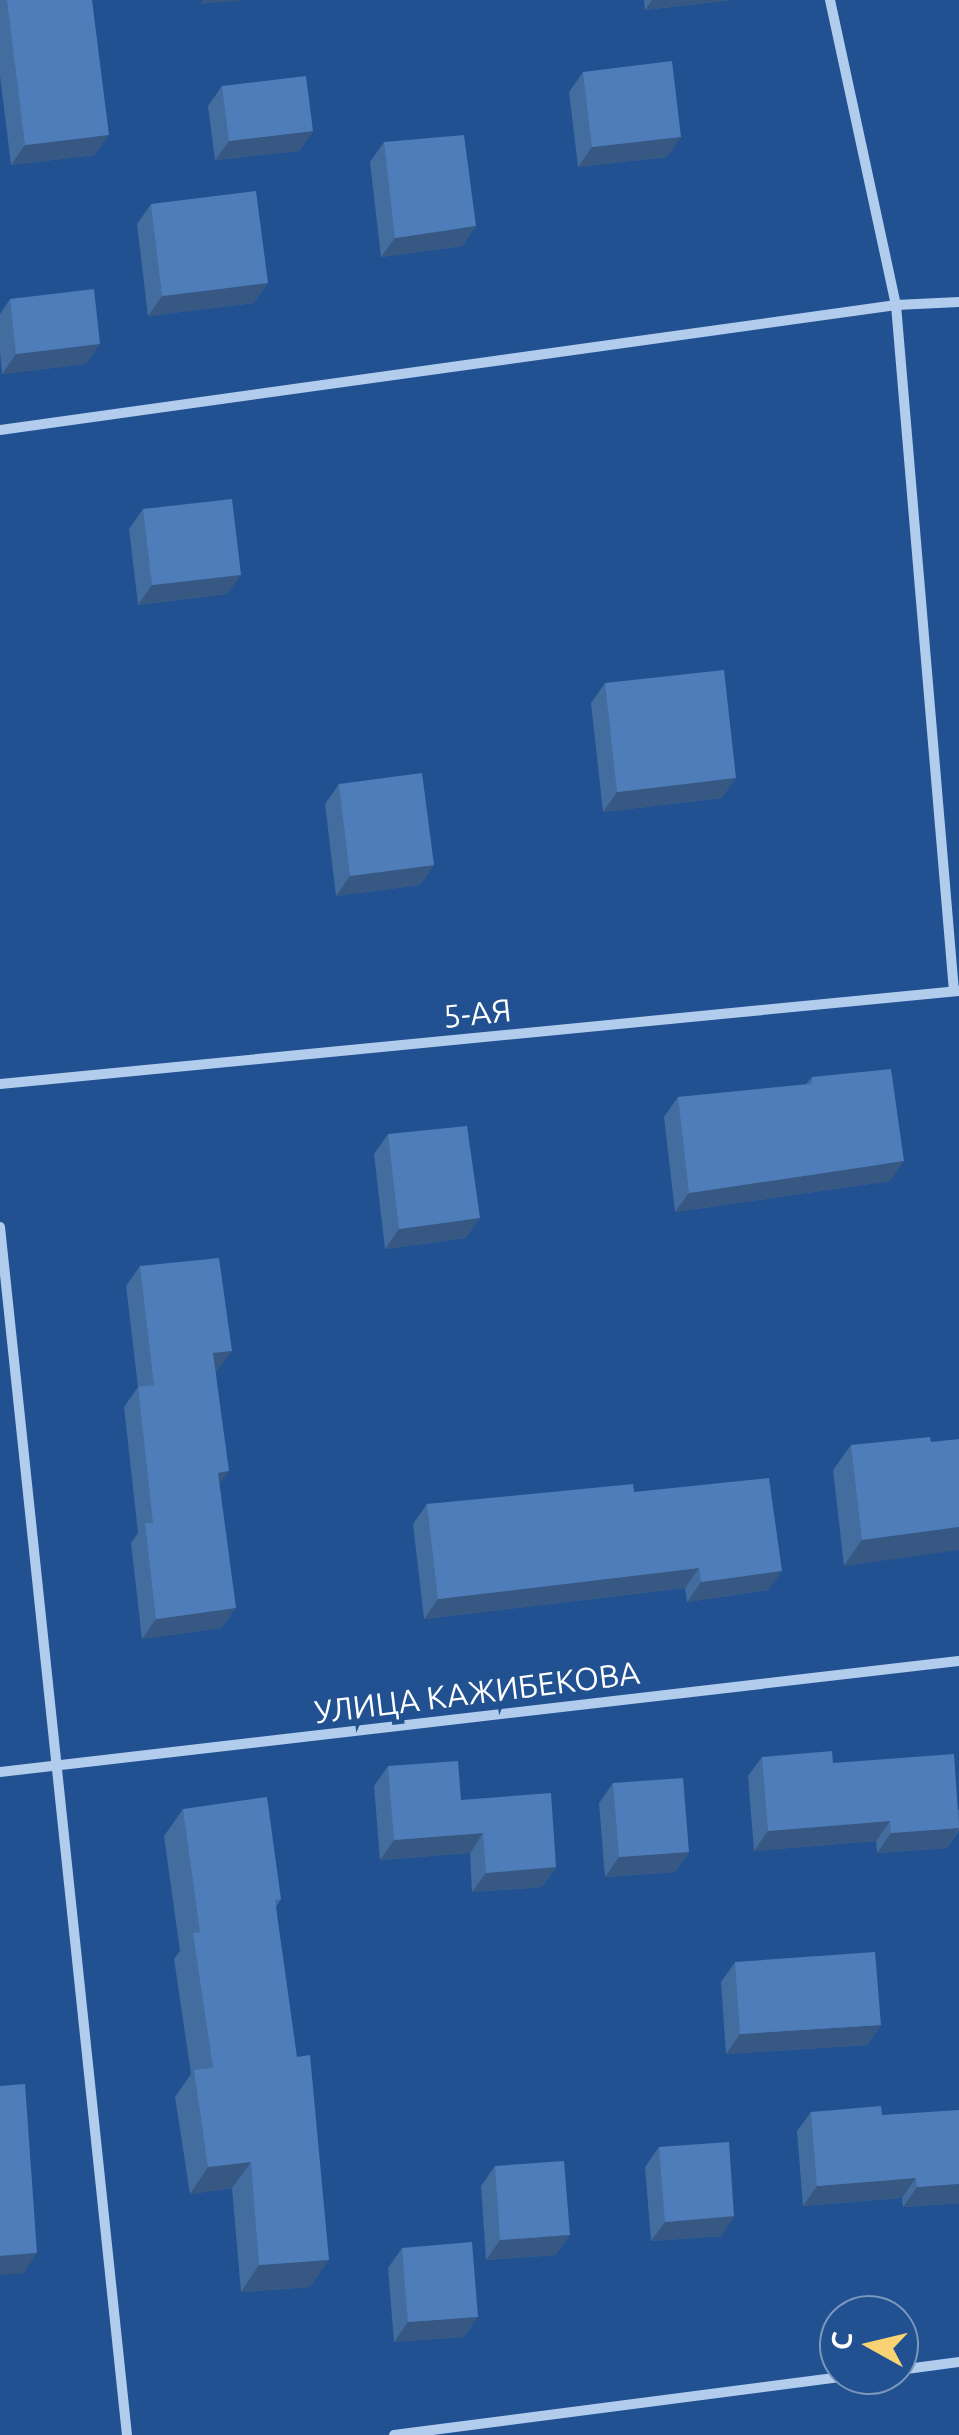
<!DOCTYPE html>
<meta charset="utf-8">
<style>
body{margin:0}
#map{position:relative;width:959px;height:2435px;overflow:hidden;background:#215191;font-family:Ubuntu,sans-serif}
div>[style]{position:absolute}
.minor>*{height:10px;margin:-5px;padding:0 5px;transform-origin:5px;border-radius:5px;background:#b2cced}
.wall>*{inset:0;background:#436c9f}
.shaded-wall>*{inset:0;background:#375882}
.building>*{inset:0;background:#4e7db9}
span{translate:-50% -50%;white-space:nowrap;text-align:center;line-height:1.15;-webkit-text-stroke:10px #215191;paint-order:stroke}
.street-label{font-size:32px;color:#fff}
.north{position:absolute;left:819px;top:2295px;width:100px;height:100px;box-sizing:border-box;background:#215191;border:2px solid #7a97bd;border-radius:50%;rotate:278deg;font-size:28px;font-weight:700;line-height:40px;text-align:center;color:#fff}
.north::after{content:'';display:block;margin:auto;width:35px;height:45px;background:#f9d373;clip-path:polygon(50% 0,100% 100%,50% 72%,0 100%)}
</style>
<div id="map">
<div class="minor">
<div style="left:830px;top:0;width:312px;rotate:77.8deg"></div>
<div style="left:896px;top:305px;width:688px;rotate:85.17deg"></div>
<div style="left:0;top:430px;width:905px;rotate:-7.94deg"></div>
<div style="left:896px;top:305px;width:63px;rotate:-2.7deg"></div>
<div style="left:0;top:1084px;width:963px;rotate:-5.54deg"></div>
<div style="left:0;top:1227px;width:1215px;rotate:84deg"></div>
<div style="left:0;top:1772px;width:965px;rotate:-6.6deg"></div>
<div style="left:899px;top:2370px;width:61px;rotate:-7.6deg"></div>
<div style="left:394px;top:2435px;width:469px;rotate:-7.4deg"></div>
</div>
<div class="wall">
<div style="clip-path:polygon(0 0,92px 0,95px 155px,11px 165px,0 76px)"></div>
<div style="clip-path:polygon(644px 0,732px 0,645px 10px)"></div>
<div style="clip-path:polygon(583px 72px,667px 157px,578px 167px,569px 92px)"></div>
<div style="clip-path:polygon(222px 86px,313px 131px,299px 151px,215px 160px,208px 106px)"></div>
<div style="clip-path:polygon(384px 142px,463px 246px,381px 257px,370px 162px)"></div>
<div style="clip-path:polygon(151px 204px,254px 303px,148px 316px,137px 224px)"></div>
<div style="clip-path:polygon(10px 299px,86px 364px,2px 374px,0 352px,0 314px)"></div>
<div style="clip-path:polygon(143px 509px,227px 594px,138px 605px,129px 529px)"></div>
<div style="clip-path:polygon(605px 683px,722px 798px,603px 812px,591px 703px)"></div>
<div style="clip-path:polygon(339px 784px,434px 865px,420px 885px,336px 896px,325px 804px)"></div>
<div style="clip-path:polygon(812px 1077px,890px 1181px,675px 1212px,664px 1117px,678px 1097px,806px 1084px)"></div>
<div style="clip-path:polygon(388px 1134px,466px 1238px,385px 1249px,374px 1154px)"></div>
<div style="clip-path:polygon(140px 1266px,218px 1370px,216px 1371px,222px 1628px,142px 1639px,131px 1543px,138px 1533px,124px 1407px,138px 1387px,126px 1286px)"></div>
<div style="clip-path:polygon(931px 1442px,844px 1566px,833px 1470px,851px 1445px)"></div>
<div style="clip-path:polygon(634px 1492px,768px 1590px,687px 1602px,685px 1588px,424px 1619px,413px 1524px,427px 1504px)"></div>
<div style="clip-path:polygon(762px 1757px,833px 1763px,959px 1810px,959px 1830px,947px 1848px,877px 1853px,876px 1841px,754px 1851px,748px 1776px)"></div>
<div style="clip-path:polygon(388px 1766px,461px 1800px,556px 1867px,542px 1887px,472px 1892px,470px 1853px,380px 1860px,374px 1786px)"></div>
<div style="clip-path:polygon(613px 1783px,689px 1852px,675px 1872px,605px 1877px,599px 1803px)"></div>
<div style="clip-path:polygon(183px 1809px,281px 1899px,276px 1907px,310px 2287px,241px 2292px,232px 2188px,190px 2194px,175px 2097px,191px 2074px,174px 1959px,180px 1951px,164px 1836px)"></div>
<div style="clip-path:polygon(735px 1962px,881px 2025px,867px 2045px,726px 2054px,721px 1982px)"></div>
<div style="clip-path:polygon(811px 2112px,959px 2203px,903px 2207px,902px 2198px,803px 2206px,797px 2131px)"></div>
<div style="clip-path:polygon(659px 2147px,734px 2216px,721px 2236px,651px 2241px,645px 2167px)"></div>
<div style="clip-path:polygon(495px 2166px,556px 2255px,486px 2260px,481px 2186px)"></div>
<div style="clip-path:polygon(402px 2248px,464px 2337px,394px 2342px,388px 2268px)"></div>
</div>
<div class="shaded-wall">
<div style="clip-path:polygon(203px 0,246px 0,200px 4px)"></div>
<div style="clip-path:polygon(652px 0,732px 0,645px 10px)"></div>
<div style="clip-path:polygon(313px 131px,299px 151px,215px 160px,229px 141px)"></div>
<div style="clip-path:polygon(109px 135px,95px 155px,11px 165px,25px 145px)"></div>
<div style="clip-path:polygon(681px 137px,667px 157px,578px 167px,592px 147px)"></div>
<div style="clip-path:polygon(476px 226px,463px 246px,381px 257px,395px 238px)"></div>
<div style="clip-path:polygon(268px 283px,254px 303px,148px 316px,162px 296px)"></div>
<div style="clip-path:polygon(100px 344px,86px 364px,2px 374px,16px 354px)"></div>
<div style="clip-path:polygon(241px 575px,227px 594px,138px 605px,152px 585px)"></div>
<div style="clip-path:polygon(736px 778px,722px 798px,603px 812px,617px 792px)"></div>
<div style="clip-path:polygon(434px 865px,420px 885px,336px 896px,350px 876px)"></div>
<div style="clip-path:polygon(904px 1161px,890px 1181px,675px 1212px,689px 1193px)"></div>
<div style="clip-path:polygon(480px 1218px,466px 1238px,385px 1249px,399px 1229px)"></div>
<div style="clip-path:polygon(232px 1351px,218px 1370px,199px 1373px,213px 1353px)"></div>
<div style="clip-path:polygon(229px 1471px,215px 1491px,218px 1473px)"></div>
<div style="clip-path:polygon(959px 1527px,959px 1550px,844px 1566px,862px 1540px)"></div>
<div style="clip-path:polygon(699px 1568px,685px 1588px,424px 1619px,438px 1599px)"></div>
<div style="clip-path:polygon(782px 1571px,768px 1590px,687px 1602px,701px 1582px)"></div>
<div style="clip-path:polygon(236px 1608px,222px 1628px,142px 1639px,156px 1619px)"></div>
<div style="clip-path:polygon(890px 1821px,876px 1841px,754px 1851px,768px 1831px)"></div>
<div style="clip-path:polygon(959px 1828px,947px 1848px,877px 1853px,891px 1833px)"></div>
<div style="clip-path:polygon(483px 1833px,470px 1853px,380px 1860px,394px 1840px)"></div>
<div style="clip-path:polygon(689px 1852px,675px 1872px,605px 1877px,619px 1857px)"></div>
<div style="clip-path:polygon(556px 1867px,542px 1887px,472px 1892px,486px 1873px)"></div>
<div style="clip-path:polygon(881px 2025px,867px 2045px,726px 2054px,740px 2034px)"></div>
<div style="clip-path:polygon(251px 2162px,232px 2188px,190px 2194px,208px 2167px)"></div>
<div style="clip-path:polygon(916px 2178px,902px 2198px,803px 2206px,817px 2186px)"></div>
<div style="clip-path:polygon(959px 2184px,959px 2203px,903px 2207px,917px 2187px)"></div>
<div style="clip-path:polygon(734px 2216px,721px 2236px,651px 2241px,665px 2222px)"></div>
<div style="clip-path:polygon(570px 2235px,556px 2255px,486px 2260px,500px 2240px)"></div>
<div style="clip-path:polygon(37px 2253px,24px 2273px,0 2275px,0 2256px)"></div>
<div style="clip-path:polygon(329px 2260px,310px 2287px,241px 2292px,259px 2265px)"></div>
<div style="clip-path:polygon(478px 2317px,464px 2337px,394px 2342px,408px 2322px)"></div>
</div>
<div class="building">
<div style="clip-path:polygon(7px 0,92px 0,109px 135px,25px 145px)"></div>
<div style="clip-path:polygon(672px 61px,681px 137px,592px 147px,583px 72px)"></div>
<div style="clip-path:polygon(306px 76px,313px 131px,229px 141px,222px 86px)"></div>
<div style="clip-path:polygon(464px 135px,476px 226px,395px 238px,384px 142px)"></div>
<div style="clip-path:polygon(256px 191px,268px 283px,162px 296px,151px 204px)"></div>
<div style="clip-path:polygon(94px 289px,100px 344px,16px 354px,10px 299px)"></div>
<div style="clip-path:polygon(232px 499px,241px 575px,152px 585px,143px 509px)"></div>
<div style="clip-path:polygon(724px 670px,736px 778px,617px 792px,605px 683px)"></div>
<div style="clip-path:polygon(422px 773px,434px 865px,350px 876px,339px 784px)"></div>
<div style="clip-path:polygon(891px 1069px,904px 1161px,689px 1193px,678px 1097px,812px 1084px,812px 1077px)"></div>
<div style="clip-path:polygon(467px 1126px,480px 1218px,399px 1229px,388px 1134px)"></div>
<div style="clip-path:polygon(219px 1258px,232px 1351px,213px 1353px,229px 1471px,218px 1473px,236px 1608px,156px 1619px,145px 1523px,153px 1523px,138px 1387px,154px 1385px,140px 1266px)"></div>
<div style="clip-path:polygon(930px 1437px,931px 1442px,959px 1439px,959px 1527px,862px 1540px,851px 1445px)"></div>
<div style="clip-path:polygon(769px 1478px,782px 1571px,701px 1582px,699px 1568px,438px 1599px,427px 1504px,633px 1484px,634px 1492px)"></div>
<div style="clip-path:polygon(832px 1751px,833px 1763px,954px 1754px,959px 1828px,891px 1833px,890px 1821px,768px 1831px,762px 1757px)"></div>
<div style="clip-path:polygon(458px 1761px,461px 1800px,551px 1793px,556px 1867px,486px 1873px,483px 1833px,394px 1840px,388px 1766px)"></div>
<div style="clip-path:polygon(683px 1778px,689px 1852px,619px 1857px,613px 1783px)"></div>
<div style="clip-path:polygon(267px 1797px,281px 1899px,275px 1900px,297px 2057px,310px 2055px,329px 2260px,259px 2265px,251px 2162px,208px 2167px,194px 2070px,213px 2068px,193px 1933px,200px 1932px,183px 1809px)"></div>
<div style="clip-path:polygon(875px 1952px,881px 2025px,740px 2034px,735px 1962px)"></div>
<div style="clip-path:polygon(25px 2084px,37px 2253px,0 2256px,0 2086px)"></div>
<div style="clip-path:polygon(881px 2106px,882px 2115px,959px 2110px,959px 2184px,917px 2187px,916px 2178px,817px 2186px,811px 2112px)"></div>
<div style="clip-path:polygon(729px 2142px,734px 2216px,665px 2222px,659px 2147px)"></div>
<div style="clip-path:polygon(564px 2161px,570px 2235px,500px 2240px,495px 2166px)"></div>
<div style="clip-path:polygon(472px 2242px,478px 2317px,408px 2322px,402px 2248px)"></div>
</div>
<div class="street-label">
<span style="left:477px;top:1013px;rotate:-6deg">5-АЯ</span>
<span style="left:477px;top:1692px;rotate:-7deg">УЛИЦА КАЖИБЕКОВА</span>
</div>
<div class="north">С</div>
</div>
